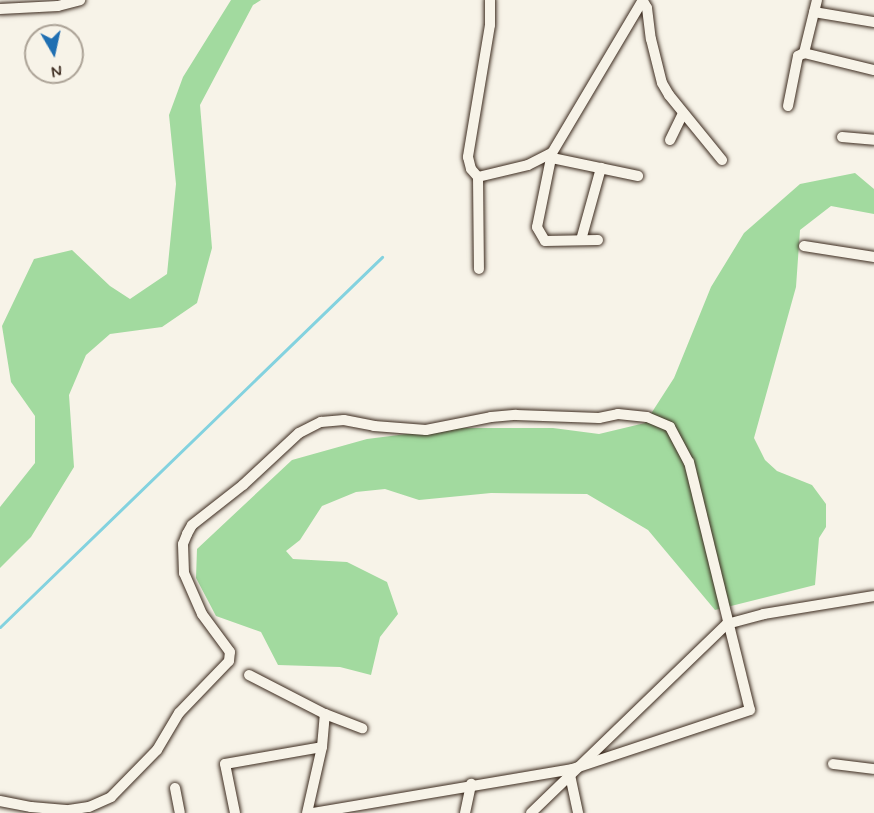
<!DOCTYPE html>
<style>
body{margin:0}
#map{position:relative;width:874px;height:813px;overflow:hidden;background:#f7f3e8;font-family:Mynerve,sans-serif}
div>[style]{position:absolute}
.green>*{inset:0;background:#a2da9f}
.stream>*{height:3px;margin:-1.5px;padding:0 1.5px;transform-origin:1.5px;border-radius:1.5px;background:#83d2df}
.roads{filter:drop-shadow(0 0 2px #3b2a1e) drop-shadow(0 0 2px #3b2a1e)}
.street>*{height:10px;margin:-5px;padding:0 5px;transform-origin:5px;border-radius:5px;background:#f7f3e8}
span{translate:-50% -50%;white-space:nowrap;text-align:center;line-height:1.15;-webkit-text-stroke:6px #f7f3e8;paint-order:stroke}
.north{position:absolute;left:24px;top:24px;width:60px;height:60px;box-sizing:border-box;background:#f7f3e8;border:2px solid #aca397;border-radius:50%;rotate:171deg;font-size:16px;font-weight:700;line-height:24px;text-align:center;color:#3b2a1e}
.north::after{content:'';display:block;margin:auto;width:21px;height:27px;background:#1f6fb2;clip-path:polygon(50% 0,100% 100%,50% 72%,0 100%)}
</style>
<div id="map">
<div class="green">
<div style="clip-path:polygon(231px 0,261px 0,253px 5px,200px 105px,212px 248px,197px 303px,162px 327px,110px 334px,86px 355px,69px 395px,74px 467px,31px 537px,0 568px,0 507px,35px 463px,35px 416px,11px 382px,2px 326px,34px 259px,72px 250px,110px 286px,130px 299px,167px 274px,176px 184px,169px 115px,183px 77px)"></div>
<div style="clip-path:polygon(855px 173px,874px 189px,874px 214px,831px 206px,800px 230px,796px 287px,754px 438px,765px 460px,777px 471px,812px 485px,826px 504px,826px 527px,819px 538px,815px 585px,715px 610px,648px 530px,587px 494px,491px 493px,419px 500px,385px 489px,356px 492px,322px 506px,300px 540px,286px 551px,293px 559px,347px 562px,387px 582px,398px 614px,380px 637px,371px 675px,340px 667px,278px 665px,261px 632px,216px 616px,196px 578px,197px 549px,292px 460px,367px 439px,454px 428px,553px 428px,599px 434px,645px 423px,674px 378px,711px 287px,744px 233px,800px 184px)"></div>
</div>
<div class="stream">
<div style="left:0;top:627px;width:532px;rotate:-44.09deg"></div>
</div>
<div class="roads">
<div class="street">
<div style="left:490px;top:0;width:25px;rotate:90deg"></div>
<div style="left:490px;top:25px;width:134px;rotate:99.5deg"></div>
<div style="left:468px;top:157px;width:12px;rotate:76deg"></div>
<div style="left:471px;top:169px;width:11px;rotate:49deg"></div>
<div style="left:478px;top:177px;width:51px;rotate:-13.5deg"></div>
<div style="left:528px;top:165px;width:27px;rotate:-27deg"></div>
<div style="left:817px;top:0;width:55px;rotate:103.8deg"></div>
<div style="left:804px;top:53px;width:72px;rotate:13.7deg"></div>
<div style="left:643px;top:1px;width:8px;rotate:60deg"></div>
<div style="left:647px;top:8px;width:31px;rotate:83deg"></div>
<div style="left:651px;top:39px;width:45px;rotate:76deg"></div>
<div style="left:662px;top:83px;width:14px;rotate:60deg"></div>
<div style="left:669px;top:95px;width:84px;rotate:50.8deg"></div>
<div style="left:0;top:9px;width:58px;rotate:-3deg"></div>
<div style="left:58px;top:6px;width:23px;rotate:-15deg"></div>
<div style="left:814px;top:12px;width:61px;rotate:9.5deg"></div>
<div style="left:788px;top:106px;width:51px;rotate:-78.7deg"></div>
<div style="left:798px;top:56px;width:7px;rotate:-27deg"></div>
<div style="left:842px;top:137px;width:32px;rotate:5deg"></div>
<div style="left:670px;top:140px;width:30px;rotate:-64deg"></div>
<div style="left:552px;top:158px;width:88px;rotate:11.8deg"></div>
<div style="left:478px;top:177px;width:92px;rotate:89.4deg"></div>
<div style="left:581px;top:240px;width:75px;rotate:-74.5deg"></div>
<div style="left:598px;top:240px;width:53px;rotate:178.9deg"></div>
<div style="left:545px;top:241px;width:16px;rotate:-120deg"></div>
<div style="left:537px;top:227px;width:76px;rotate:-78.5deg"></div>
<div style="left:552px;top:153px;width:178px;rotate:-59.3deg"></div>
<div style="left:804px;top:246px;width:71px;rotate:8.9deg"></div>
<div style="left:249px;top:675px;width:85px;rotate:27.2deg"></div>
<div style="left:325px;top:714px;width:40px;rotate:21deg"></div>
<div style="left:833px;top:764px;width:41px;rotate:7deg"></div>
<div style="left:570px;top:775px;width:39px;rotate:78deg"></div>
<div style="left:175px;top:788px;width:25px;rotate:79deg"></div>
<div style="left:0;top:801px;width:32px;rotate:11deg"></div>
<div style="left:31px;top:807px;width:38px;rotate:5deg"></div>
<div style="left:69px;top:810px;width:20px;rotate:-9deg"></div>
<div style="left:89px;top:807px;width:24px;rotate:-24deg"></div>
<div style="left:111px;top:797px;width:66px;rotate:-45.6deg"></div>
<div style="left:157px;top:750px;width:43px;rotate:-59.3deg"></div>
<div style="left:179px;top:713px;width:72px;rotate:-46.1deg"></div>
<div style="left:229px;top:661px;width:9px;rotate:-84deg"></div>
<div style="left:230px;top:652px;width:47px;rotate:-126.4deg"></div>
<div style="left:202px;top:614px;width:45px;rotate:-113.7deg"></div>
<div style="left:184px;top:573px;width:29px;rotate:-92deg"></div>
<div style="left:183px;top:544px;width:11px;rotate:-68deg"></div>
<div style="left:187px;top:534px;width:10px;rotate:-61deg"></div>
<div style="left:192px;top:525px;width:65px;rotate:-38.1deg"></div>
<div style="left:243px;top:485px;width:76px;rotate:-42.9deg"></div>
<div style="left:299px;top:433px;width:25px;rotate:-27deg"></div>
<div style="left:321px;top:422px;width:23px;rotate:-5deg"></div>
<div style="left:344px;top:420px;width:31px;rotate:11deg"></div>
<div style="left:374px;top:426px;width:52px;rotate:4.4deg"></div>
<div style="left:426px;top:430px;width:66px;rotate:-11.3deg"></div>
<div style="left:491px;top:417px;width:25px;rotate:-5deg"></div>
<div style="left:516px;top:415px;width:83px;rotate:2.1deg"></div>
<div style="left:599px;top:418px;width:19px;rotate:-12deg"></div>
<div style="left:618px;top:414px;width:29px;rotate:6deg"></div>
<div style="left:647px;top:417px;width:25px;rotate:23deg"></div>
<div style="left:670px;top:427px;width:40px;rotate:62deg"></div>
<div style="left:689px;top:462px;width:255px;rotate:76.2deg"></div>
<div style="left:750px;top:710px;width:187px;rotate:161.6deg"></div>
<div style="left:573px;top:769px;width:265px;rotate:170.4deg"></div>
<div style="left:235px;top:813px;width:50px;rotate:-101.5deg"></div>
<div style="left:225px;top:764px;width:98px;rotate:-9.9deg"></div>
<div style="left:307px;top:813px;width:68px;rotate:-77.2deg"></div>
<div style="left:322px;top:747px;width:33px;rotate:-85deg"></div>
<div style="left:465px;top:813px;width:30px;rotate:-78deg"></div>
<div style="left:531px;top:813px;width:272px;rotate:-44deg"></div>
<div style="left:727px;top:624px;width:38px;rotate:-15deg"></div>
<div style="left:764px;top:614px;width:111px;rotate:-9.3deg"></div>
</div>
</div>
<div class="north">N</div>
</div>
